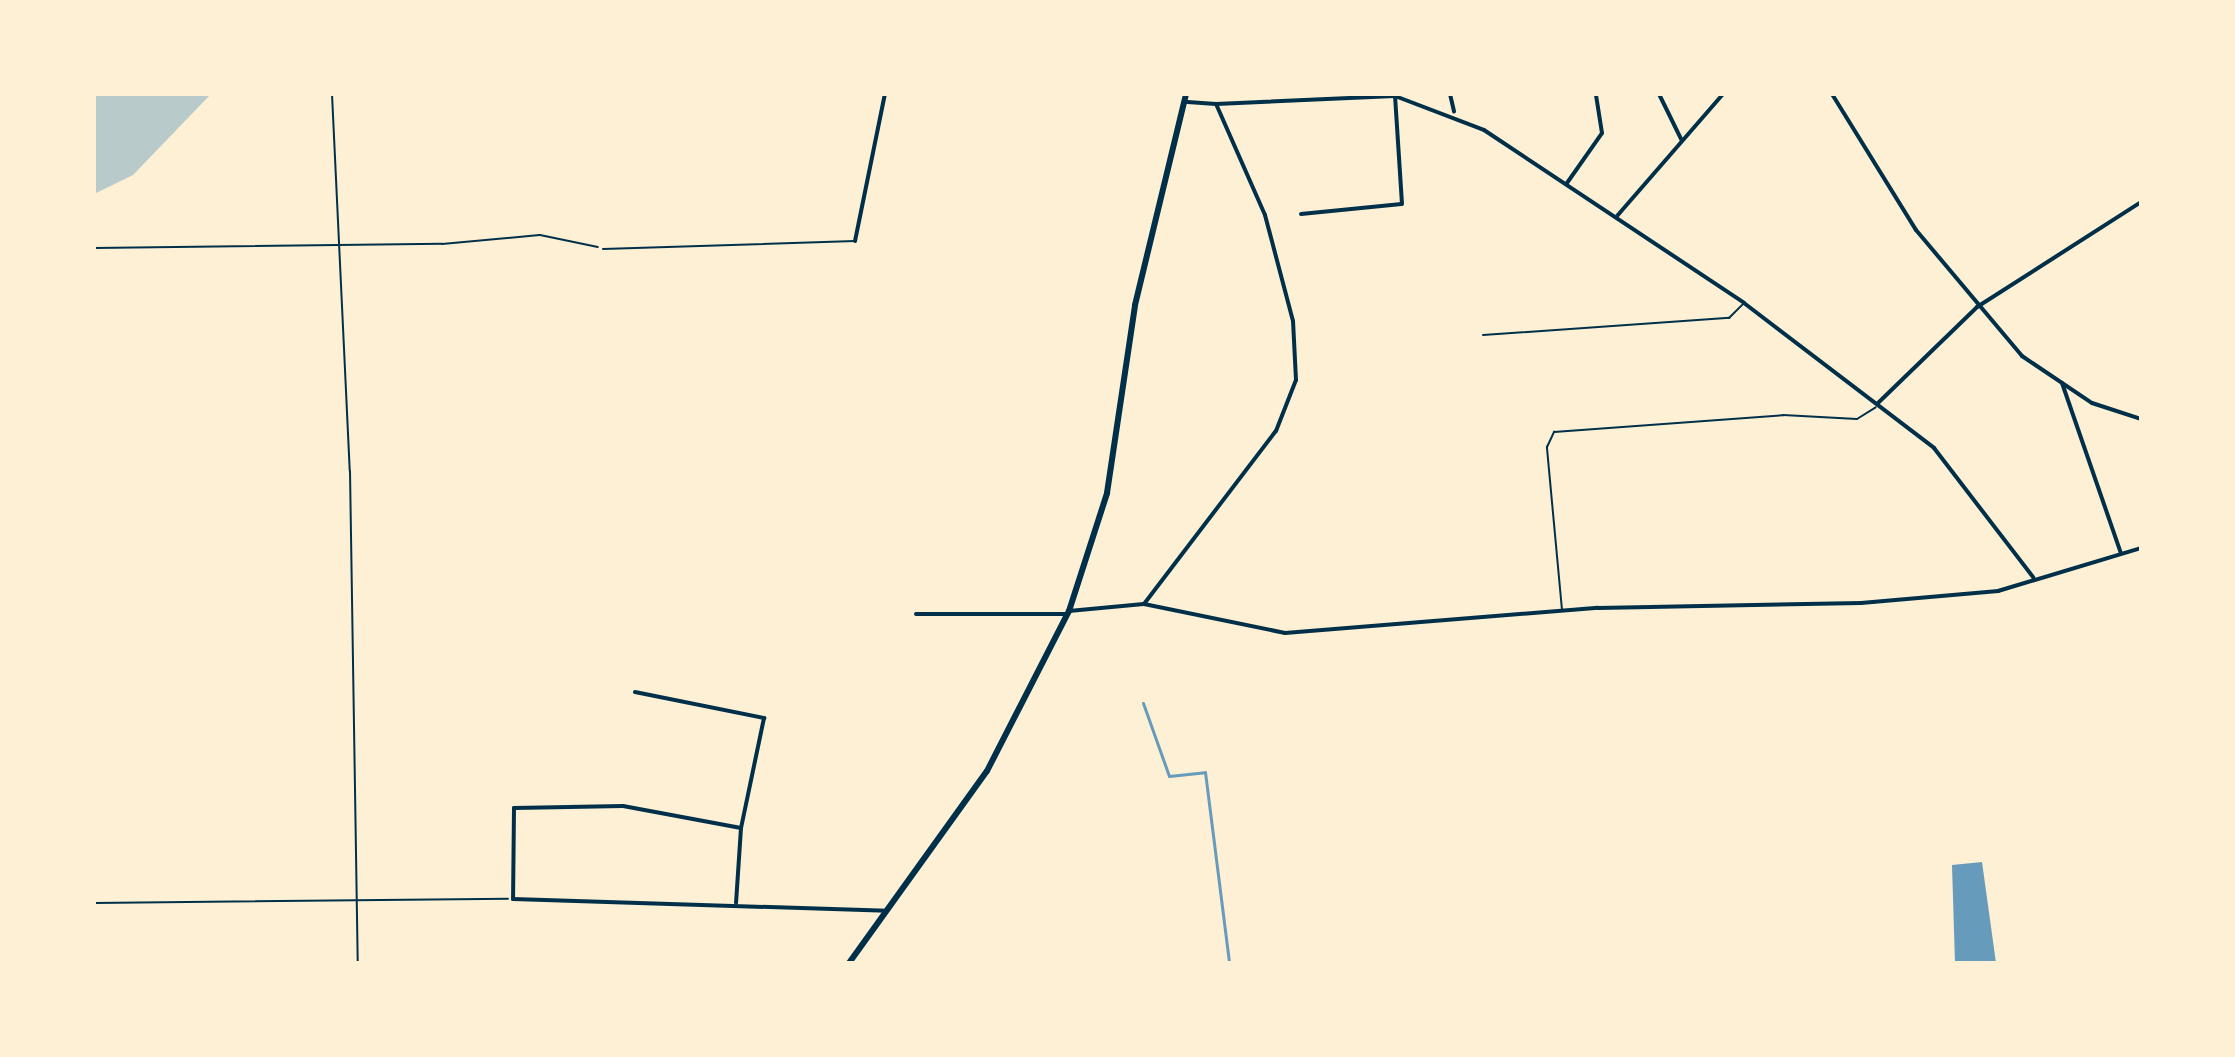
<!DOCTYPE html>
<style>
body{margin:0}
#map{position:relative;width:2235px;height:1057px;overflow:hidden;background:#fdf0d5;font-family:Inter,sans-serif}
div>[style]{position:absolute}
.green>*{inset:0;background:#b9caca}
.water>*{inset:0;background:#669bbc}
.stream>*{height:3px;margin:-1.5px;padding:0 1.5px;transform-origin:1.5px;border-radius:1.5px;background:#669bbc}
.path>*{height:2px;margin:-1px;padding:0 1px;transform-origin:1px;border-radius:1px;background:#003049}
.service>*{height:2px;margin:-1px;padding:0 1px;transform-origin:1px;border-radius:1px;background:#003049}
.minor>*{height:4px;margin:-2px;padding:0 2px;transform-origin:2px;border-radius:2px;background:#003049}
.secondary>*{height:6px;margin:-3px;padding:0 3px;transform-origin:3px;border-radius:3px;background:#003049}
span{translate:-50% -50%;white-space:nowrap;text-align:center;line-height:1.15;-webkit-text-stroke:6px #fdf0d5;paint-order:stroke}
.frame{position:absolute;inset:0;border:96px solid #fdf0d5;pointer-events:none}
</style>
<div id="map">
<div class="green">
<div style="clip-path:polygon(94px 94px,211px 94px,133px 175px,94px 194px)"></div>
</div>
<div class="water">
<div style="clip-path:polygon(1982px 862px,1996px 963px,1955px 963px,1952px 865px)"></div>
</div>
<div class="stream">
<div style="left:1143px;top:703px;width:77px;rotate:70.4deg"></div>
<div style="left:1169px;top:776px;width:36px;rotate:-6deg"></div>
<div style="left:1205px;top:772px;width:193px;rotate:82.8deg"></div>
</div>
<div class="path">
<div style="left:332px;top:94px;width:377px;rotate:87.3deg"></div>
<div style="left:350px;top:471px;width:492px;rotate:89.1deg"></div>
<div style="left:94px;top:248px;width:348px;rotate:-0.7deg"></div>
<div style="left:442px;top:244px;width:98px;rotate:-5.2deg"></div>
<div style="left:540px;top:235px;width:59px;rotate:11.7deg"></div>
<div style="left:94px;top:903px;width:414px;rotate:-0.6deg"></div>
</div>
<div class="service">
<div style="left:603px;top:249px;width:252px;rotate:-1.8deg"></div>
<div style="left:1483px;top:335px;width:247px;rotate:-4deg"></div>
<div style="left:1729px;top:318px;width:20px;rotate:-45deg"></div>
<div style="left:1562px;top:610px;width:164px;rotate:-95.3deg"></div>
<div style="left:1547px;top:447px;width:17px;rotate:-65deg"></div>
<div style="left:1554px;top:432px;width:230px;rotate:-4.2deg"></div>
<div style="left:1783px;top:415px;width:74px;rotate:3.1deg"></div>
<div style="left:1857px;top:419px;width:22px;rotate:-32deg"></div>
</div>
<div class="minor">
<div style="left:1450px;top:94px;width:18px;rotate:77deg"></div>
<div style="left:1659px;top:94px;width:52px;rotate:63.9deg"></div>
<div style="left:1832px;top:94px;width:160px;rotate:58.3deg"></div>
<div style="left:1916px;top:230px;width:165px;rotate:49.9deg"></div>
<div style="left:2022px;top:356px;width:84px;rotate:33.9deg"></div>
<div style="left:2092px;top:403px;width:52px;rotate:18.1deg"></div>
<div style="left:1216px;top:104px;width:179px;rotate:-2.6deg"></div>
<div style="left:1395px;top:96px;width:95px;rotate:20.9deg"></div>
<div style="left:1484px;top:130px;width:312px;rotate:33.6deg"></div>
<div style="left:1744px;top:303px;width:239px;rotate:37.3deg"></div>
<div style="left:1934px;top:448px;width:163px;rotate:52.5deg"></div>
<div style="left:1567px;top:183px;width:61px;rotate:-55deg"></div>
<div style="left:1602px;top:133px;width:39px;rotate:-99deg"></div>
<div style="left:1301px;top:214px;width:101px;rotate:-5.7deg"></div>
<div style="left:1402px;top:204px;width:108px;rotate:-93.7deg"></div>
<div style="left:1617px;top:216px;width:162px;rotate:-49deg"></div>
<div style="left:855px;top:241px;width:150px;rotate:-78.5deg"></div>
<div style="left:2062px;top:383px;width:180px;rotate:70.9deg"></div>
<div style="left:1878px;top:403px;width:138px;rotate:-44.1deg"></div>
<div style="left:1977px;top:307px;width:195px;rotate:-32.6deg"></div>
<div style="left:1144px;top:604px;width:144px;rotate:11.6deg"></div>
<div style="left:1285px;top:633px;width:314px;rotate:-4.6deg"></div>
<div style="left:1598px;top:608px;width:263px;rotate:-1.1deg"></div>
<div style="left:1861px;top:603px;width:138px;rotate:-5deg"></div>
<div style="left:1998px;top:591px;width:149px;rotate:-16.7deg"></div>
<div style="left:1069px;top:611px;width:75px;rotate:-5.3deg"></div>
<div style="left:1144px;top:604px;width:218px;rotate:-52.7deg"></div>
<div style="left:1276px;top:431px;width:55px;rotate:-68.6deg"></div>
<div style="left:1296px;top:380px;width:59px;rotate:-92.9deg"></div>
<div style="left:1293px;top:321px;width:110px;rotate:-104.8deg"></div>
<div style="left:1265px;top:215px;width:121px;rotate:-113.8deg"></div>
<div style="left:1216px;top:104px;width:32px;rotate:-176deg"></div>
<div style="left:916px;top:614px;width:151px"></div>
<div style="left:635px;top:692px;width:132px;rotate:11.4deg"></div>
<div style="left:764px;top:718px;width:112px;rotate:101.8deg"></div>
<div style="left:741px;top:828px;width:75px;rotate:93.8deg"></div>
<div style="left:741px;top:828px;width:120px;rotate:-169.4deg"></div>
<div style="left:623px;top:806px;width:109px;rotate:178.9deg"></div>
<div style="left:514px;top:808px;width:91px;rotate:90.6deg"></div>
<div style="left:513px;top:899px;width:374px;rotate:1.8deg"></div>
</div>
<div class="secondary">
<div style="left:849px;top:963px;width:236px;rotate:-54.3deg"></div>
<div style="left:987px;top:771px;width:180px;rotate:-62.9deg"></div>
<div style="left:1069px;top:611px;width:124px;rotate:-72.1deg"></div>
<div style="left:1107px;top:493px;width:190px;rotate:-81.5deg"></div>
<div style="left:1135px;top:305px;width:217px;rotate:-76.4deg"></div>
</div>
<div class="frame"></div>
</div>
